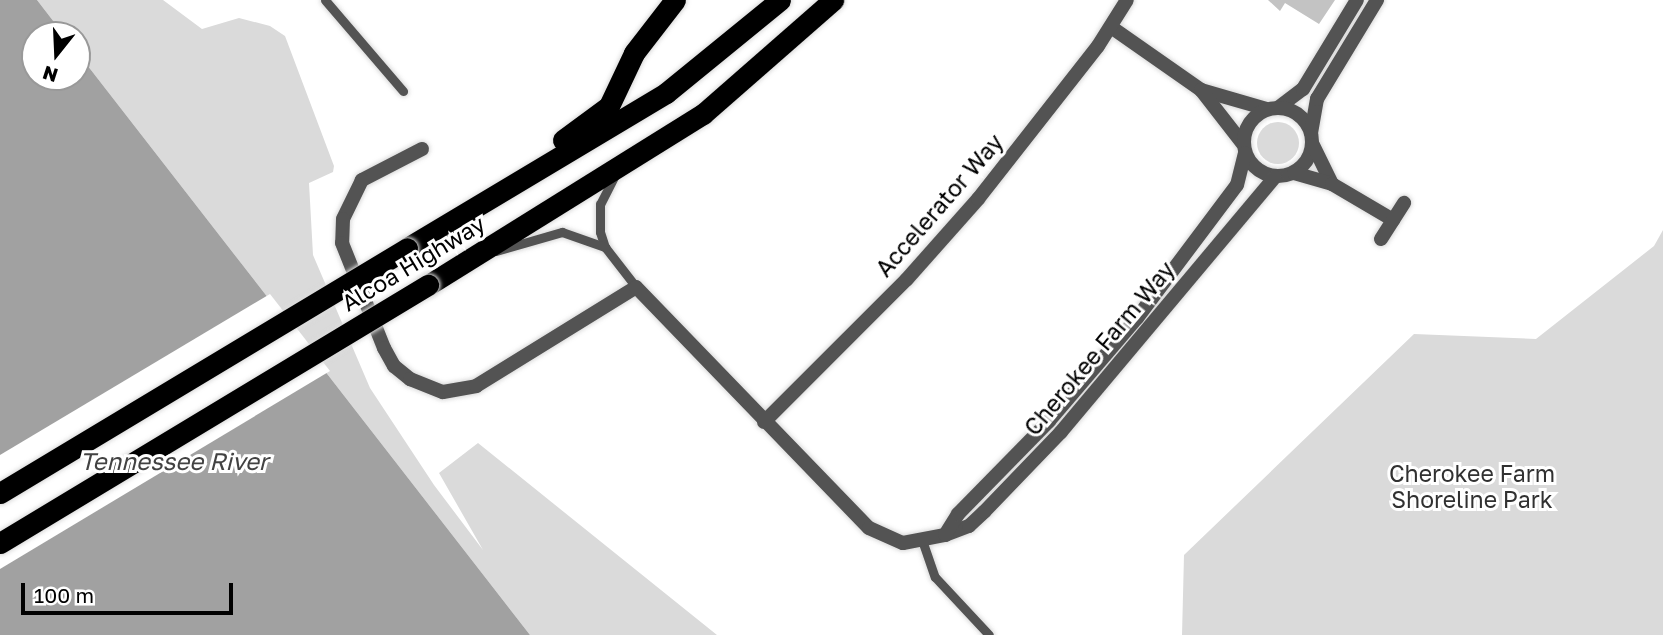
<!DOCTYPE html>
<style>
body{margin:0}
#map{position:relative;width:1663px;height:635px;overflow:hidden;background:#fff;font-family:"Golos Text",sans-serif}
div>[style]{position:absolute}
.green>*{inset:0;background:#dadada}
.round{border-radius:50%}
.water>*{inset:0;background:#a1a1a1}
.pier>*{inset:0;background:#fff}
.building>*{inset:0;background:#c3c3c3}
.roads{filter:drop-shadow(0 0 2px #dbdbdb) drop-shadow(0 0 2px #dbdbdb)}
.lane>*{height:9px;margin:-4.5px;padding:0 4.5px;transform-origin:4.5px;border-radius:4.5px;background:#535353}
.street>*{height:14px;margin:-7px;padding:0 7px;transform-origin:7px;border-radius:7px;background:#535353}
.street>.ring{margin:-7px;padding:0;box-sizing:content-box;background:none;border:14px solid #535353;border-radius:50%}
.highway>*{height:21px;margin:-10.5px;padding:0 10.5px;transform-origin:10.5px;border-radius:10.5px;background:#000}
.bridges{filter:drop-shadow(0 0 2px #dbdbdb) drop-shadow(0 0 2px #dbdbdb)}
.highway-bridge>*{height:21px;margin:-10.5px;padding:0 10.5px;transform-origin:10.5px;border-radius:10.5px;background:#000}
span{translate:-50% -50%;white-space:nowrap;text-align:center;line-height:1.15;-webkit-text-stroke:6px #fff;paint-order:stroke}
.street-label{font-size:23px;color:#000}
.park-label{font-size:23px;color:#313131}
.water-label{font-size:24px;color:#424242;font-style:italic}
.north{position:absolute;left:21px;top:21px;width:70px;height:70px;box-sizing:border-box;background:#fff;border:2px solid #999;border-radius:50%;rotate:198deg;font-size:19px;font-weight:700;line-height:28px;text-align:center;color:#000}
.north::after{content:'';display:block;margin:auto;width:24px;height:32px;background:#000;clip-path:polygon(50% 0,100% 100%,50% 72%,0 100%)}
.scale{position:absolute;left:21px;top:583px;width:212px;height:32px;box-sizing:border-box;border:4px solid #000;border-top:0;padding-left:9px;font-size:21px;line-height:24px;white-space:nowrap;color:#000;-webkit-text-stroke:5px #fff;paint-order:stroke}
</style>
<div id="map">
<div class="green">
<div style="clip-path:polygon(37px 0,163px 0,202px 29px,239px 18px,270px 26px,285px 36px,334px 166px,333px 172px,309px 183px,313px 255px,370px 388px,434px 485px,483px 550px,439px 473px,478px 443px,717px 635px,530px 635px,77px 52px,77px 35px,64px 35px)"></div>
<div class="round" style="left:1257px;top:122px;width:42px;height:42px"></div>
<div style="clip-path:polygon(1663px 230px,1663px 635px,1182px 635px,1184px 555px,1414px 334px,1536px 339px,1654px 246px)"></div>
</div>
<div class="water">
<div style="clip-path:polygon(0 0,37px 0,64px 35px,35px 35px,35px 77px,77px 77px,77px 52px,530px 635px,0 635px)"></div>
</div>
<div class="pier">
<div style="clip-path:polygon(270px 294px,330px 371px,0 569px,0 455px)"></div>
</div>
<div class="building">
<div style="clip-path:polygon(1268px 0,1335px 0,1319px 24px,1285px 3px,1280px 11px)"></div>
</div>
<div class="roads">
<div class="lane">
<div style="left:325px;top:0;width:120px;rotate:49.4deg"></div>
<div style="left:615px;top:175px;width:33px;rotate:117deg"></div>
<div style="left:600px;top:204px;width:28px;rotate:90deg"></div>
<div style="left:600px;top:232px;width:16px;rotate:72deg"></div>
<div style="left:605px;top:247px;width:51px;rotate:52.2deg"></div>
<div style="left:496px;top:251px;width:69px;rotate:-16.1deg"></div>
<div style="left:562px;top:232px;width:46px;rotate:19.2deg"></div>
<div style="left:923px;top:543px;width:36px;rotate:71deg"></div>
<div style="left:935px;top:577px;width:79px;rotate:47deg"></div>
</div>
<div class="street">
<div style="left:1111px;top:27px;width:110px;rotate:35deg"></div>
<div style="left:1201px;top:90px;width:69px;rotate:16.1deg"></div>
<div style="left:1201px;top:90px;width:68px;rotate:52.1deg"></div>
<div style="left:1279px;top:107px;width:30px;rotate:-37deg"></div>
<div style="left:1303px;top:89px;width:104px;rotate:-58.8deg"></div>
<div class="ring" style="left:1244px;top:108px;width:54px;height:54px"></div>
<div style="left:1311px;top:133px;width:35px;rotate:-80deg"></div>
<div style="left:1317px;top:99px;width:116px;rotate:-58.8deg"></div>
<div style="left:1313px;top:145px;width:43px;rotate:64deg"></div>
<div style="left:422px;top:149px;width:68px;rotate:152.7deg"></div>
<div style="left:362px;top:180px;width:43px;rotate:116deg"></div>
<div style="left:343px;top:219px;width:24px;rotate:92deg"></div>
<div style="left:342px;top:243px;width:113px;rotate:68.2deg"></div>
<div style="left:384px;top:348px;width:21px;rotate:61deg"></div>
<div style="left:394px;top:366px;width:21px;rotate:39deg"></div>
<div style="left:410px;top:379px;width:35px;rotate:22deg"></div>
<div style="left:443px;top:392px;width:34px;rotate:-10deg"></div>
<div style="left:476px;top:386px;width:188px;rotate:-31.7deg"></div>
<div style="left:636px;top:287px;width:335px;rotate:46deg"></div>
<div style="left:869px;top:528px;width:37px;rotate:24deg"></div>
<div style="left:903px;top:543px;width:43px;rotate:-10.8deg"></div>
<div style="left:945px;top:535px;width:26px;rotate:-21deg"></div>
<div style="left:969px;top:526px;width:21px;rotate:-43deg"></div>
<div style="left:984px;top:512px;width:111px;rotate:-46.1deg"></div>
<div style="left:1061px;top:432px;width:333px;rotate:-50deg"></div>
<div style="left:1294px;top:173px;width:40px;rotate:16deg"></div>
<div style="left:1332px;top:184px;width:71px;rotate:30.5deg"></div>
<div style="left:1381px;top:239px;width:43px;rotate:-57.4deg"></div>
<div style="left:764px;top:422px;width:202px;rotate:-45deg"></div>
<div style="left:907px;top:279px;width:107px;rotate:-48.4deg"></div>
<div style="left:978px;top:199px;width:194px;rotate:-51.9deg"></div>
<div style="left:1098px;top:46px;width:54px;rotate:-57.8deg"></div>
<div style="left:945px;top:535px;width:25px;rotate:-58deg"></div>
<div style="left:958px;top:514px;width:130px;rotate:-45.6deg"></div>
<div style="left:1049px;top:421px;width:135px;rotate:-49.5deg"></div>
<div style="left:1137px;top:318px;width:166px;rotate:-53.1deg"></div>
<div style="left:1237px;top:185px;width:33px;rotate:-76deg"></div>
</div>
<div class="highway">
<div style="left:563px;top:140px;width:57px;rotate:-36.5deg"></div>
<div style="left:609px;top:106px;width:59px;rotate:-64.7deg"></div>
<div style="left:634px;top:53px;width:67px;rotate:-52.3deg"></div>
<div style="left:407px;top:248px;width:302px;rotate:-30.9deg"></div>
<div style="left:666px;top:93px;width:147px;rotate:-39.2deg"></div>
<div style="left:428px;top:285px;width:324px;rotate:-31.9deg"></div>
<div style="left:703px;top:114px;width:173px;rotate:-41.2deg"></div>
</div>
</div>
<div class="bridges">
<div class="highway-bridge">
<div style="left:0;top:493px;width:475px;rotate:-31deg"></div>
<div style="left:0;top:543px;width:500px;rotate:-31.1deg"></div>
</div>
</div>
<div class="street-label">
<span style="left:939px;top:205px;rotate:-49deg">Accelerator Way</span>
<span style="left:413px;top:263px;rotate:-31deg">Alcoa Highway</span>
<span style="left:1099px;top:348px;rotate:-50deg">Cherokee Farm Way</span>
</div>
<div class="park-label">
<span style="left:1472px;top:486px">Cherokee Farm<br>Shoreline Park</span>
</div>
<div class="water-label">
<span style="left:174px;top:461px">Tennessee River</span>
</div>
<div class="north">N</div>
<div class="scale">100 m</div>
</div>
